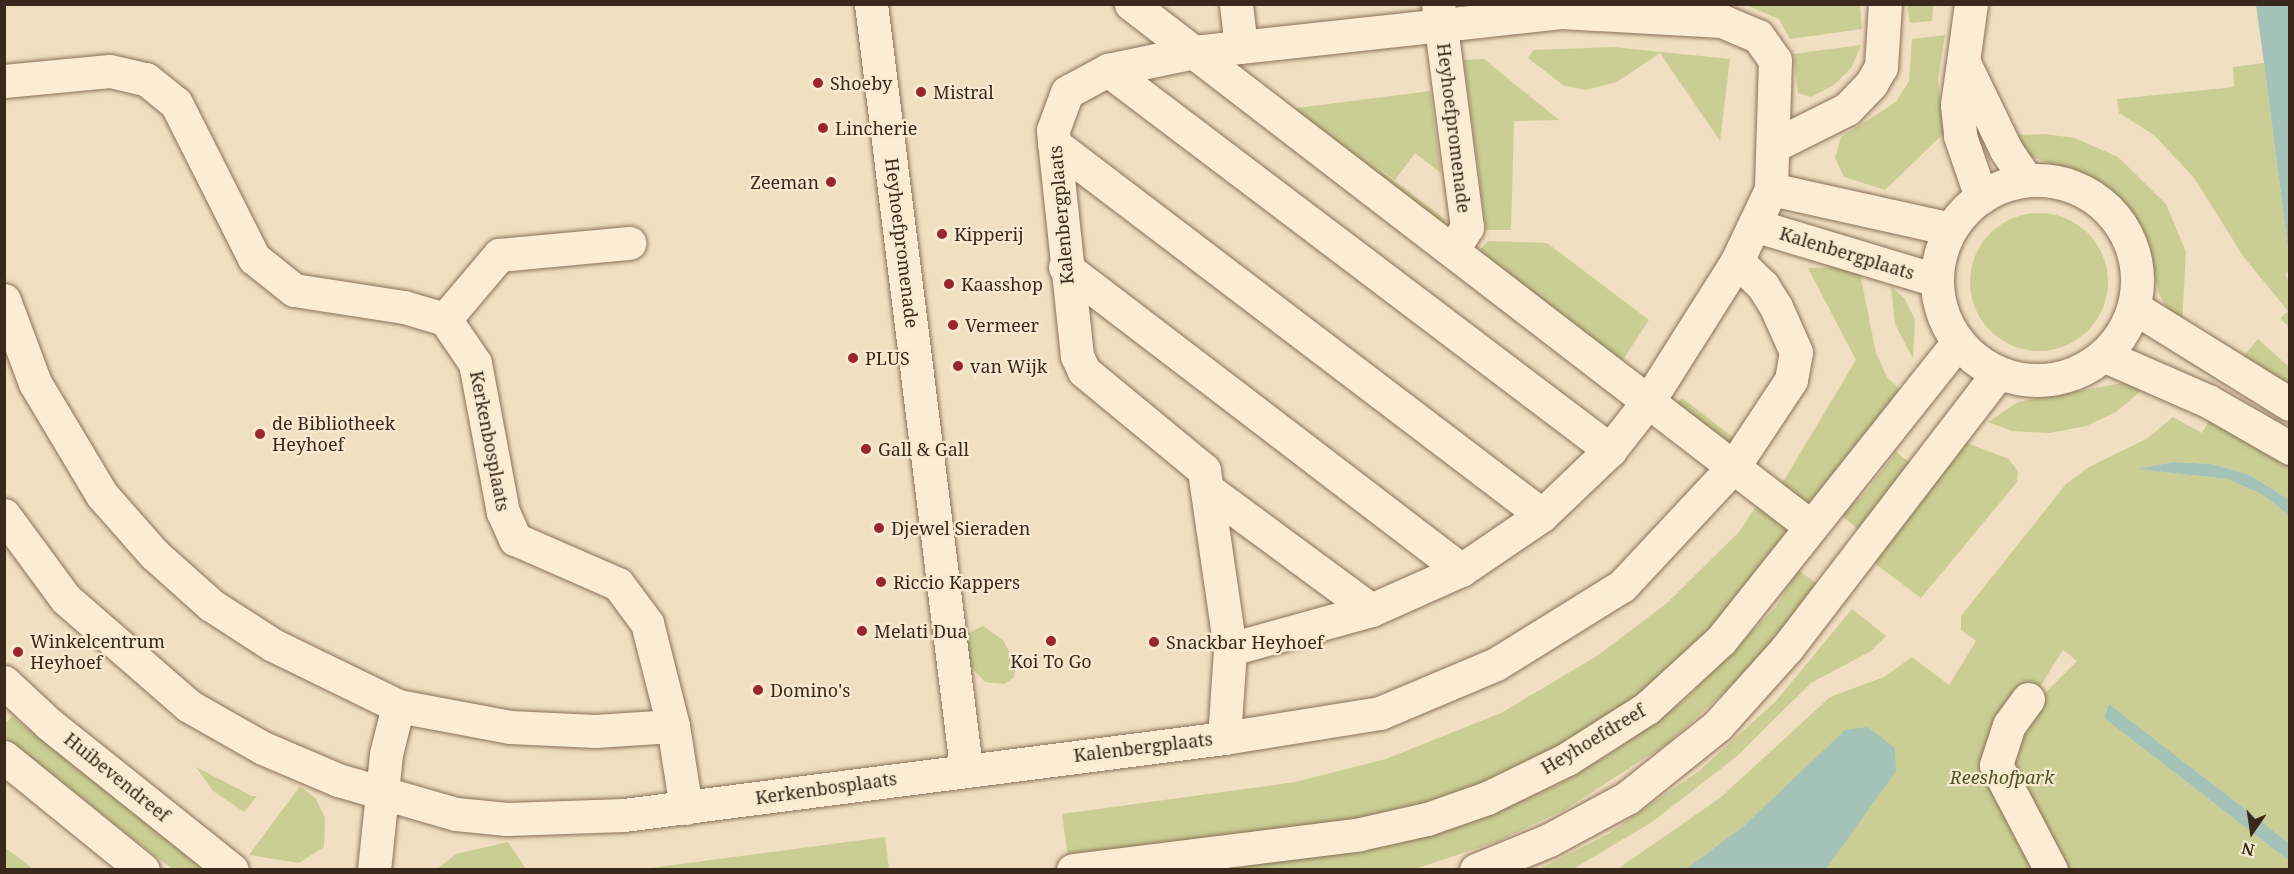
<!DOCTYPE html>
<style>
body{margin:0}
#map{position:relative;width:2294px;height:874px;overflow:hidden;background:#f0dfc1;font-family:"Noto Serif",serif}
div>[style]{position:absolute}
.green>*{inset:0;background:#cace94}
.round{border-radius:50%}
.water>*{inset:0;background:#a4c2b7}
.roads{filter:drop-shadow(0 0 2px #8a7058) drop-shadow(0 0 2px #8a7058)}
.minor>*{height:33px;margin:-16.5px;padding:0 16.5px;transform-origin:16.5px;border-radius:16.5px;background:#faedd4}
.minor>.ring{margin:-16.5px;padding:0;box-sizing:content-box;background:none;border:33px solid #faedd4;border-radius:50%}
.dots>*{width:16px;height:16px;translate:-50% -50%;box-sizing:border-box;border:3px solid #f7ead1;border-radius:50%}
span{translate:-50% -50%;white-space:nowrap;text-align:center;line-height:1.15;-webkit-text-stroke:4.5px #f7ead1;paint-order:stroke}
.poi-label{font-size:18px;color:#39291d}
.left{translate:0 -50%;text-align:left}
.right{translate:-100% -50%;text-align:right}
.street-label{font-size:18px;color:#39291d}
.park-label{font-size:18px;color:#4c5622;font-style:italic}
.frame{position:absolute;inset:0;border:6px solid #39291d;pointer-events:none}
.north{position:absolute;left:2222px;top:802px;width:60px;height:60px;-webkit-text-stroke:4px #f7ead1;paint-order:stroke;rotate:193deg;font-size:16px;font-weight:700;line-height:24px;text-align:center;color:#39291d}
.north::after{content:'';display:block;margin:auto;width:21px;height:27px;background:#39291d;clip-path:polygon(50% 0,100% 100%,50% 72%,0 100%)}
</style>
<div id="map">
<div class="green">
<div style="clip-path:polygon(1746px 5px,1860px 5px,1862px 29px,1790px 39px,1779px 19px)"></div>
<div style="clip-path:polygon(1907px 5px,1933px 5px,1932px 21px,1910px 23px)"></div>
<div style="clip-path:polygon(1945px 35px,1938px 80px,1944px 133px,1885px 190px,1844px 177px,1835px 158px,1841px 137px,1896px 102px,1909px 81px,1912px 39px)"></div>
<div style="clip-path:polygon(1861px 45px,1852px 67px,1834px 85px,1811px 97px,1798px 93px,1793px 54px)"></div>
<div style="clip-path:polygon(1613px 47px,1730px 59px,1720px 141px,1660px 53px,1617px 82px,1585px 90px,1563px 85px,1528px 58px,1534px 50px)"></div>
<div style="clip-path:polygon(1484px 59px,1559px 120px,1514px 121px,1511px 230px,1486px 230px,1464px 60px)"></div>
<div style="clip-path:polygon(2264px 63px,2289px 256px,2289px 271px,2285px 275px,2289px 282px,2289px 327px,2280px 318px,2288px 311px,2243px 256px,2195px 179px,2154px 135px,2119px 113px,2117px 99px,2234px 87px,2233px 67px)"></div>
<div style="clip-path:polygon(1430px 91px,1441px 173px,1415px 153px,1395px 180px,1356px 152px,1446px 220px,1441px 228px,1292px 114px,1297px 108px)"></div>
<div style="clip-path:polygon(2044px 134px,2075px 138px,2118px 157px,2166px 204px,2186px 252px,2182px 323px,2169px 313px,2159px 293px,2144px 233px,2122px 204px,2087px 176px,2031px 157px,2017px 135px)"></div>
<div class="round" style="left:1970px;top:213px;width:138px;height:138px"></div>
<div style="clip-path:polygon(1488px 241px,1547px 243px,1649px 320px,1620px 364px,1476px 254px)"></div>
<div style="clip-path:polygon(1841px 267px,1860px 273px,1876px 353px,1887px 377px,1899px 389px,1878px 426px,1812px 512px,1780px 487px,1856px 360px,1808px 268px)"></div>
<div style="clip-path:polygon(1891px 286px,1905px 299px,1915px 320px,1913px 359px,1895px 324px)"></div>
<div style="clip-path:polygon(2258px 339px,2289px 367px,2289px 389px,2241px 359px)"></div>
<div style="clip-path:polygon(2128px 382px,2144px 388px,2116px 412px,2086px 426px,2049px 433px,2012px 431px,1988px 422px,2018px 402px)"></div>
<div style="clip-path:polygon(1682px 398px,1734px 438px,1729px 448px,1673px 405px)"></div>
<div style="clip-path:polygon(evenodd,2173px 417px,2202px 433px,2211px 417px,2289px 460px,2289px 500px,2250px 475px,2212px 464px,2174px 462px,2139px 469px,2227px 479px,2261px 494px,2289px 515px,2289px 843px,2109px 704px,2104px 718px,2289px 861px,2289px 869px,1826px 869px,1892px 747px,1870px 731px,1686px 869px,1616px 870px,1720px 798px,1830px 697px,1884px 677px,1912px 657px,1949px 685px,1976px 641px,1961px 630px,1961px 616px,2066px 484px,2089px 467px,2148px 438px,2173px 417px,2063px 650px,2077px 661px,2045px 693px,2039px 688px,2063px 650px)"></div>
<div style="clip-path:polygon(1966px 443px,2009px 459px,2018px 472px,2017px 482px,1921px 598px,1873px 562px)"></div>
<div style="clip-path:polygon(1896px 452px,1912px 464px,1864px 534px,1841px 515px,1866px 492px)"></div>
<div style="clip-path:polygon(1757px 505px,1795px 533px,1710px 637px,1599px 726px,1455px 796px,1340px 822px,1068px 858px,1062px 814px,1295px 782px,1386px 759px,1501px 713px,1597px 656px,1667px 603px,1739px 532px)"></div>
<div style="clip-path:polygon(1798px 570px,1823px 588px,1732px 685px,1667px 744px,1564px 810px,1496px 842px,1415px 869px,1212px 870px,1381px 847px,1479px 819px,1557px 785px,1612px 753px,1685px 700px,1775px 608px)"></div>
<div style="clip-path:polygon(1852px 609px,1886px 636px,1871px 651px,1811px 683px,1736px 757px,1652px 822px,1573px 869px,1539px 869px,1608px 834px,1699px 771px,1776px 701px)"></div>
<div style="clip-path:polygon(983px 626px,1003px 640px,1016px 665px,1014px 677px,1005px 684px,985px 682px,966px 661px,966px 634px)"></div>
<div style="clip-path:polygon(12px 716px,200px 867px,199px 869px,172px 869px,19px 749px,5px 737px,5px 724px)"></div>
<div style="clip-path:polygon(196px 767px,252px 796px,257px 796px,244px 812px,213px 791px)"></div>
<div style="clip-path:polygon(300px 786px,316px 799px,325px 818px,324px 847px,299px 863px,249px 855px)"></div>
<div style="clip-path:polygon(885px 837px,889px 869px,620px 869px,651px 868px)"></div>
<div style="clip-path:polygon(508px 842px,526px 869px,437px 869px,456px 854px)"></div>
<div style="clip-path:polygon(4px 847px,19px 858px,33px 869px,5px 869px)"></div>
</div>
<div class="water">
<div style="clip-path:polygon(2256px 5px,2289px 5px,2289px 256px,2264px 63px)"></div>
<div style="clip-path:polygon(2174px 462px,2212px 464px,2250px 475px,2289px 500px,2289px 515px,2261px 494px,2227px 479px,2137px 469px)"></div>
<div style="clip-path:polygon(2109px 704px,2289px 843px,2289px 861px,2104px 718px)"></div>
<div style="clip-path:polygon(1868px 727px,1895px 748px,1896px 771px,1826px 869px,1686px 869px,1746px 824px,1845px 730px)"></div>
</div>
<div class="roads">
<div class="minor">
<div style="left:871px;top:4px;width:770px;rotate:82.91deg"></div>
<div style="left:1131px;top:4px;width:856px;rotate:37.55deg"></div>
<div style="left:1236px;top:4px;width:43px;rotate:83.4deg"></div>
<div style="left:1438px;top:4px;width:225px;rotate:82.6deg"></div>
<div style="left:1467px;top:227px;width:26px;rotate:122deg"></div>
<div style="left:1971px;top:4px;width:102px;rotate:97.9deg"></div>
<div style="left:1957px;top:105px;width:31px;rotate:84deg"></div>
<div style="left:1960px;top:136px;width:65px;rotate:71deg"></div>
<div style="left:1965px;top:65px;width:94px;rotate:64.2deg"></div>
<div style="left:2006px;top:150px;width:36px;rotate:56deg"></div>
<div style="left:1108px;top:70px;width:630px;rotate:37.12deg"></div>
<div style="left:4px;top:81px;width:106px;rotate:-5.4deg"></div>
<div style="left:110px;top:71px;width:37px;rotate:13deg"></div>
<div style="left:146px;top:79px;width:38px;rotate:39deg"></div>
<div style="left:176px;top:103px;width:174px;rotate:63.3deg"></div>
<div style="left:254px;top:258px;width:51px;rotate:38.7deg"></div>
<div style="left:294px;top:290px;width:111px;rotate:8.8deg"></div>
<div style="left:404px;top:307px;width:43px;rotate:16.3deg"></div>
<div style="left:445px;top:319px;width:53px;rotate:55.7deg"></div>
<div style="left:475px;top:363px;width:152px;rotate:79.4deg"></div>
<div style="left:503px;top:512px;width:30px;rotate:66deg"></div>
<div style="left:515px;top:539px;width:112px;rotate:23.6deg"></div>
<div style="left:618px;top:584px;width:49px;rotate:53.4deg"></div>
<div style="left:647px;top:623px;width:106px;rotate:75.8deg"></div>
<div style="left:673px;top:726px;width:83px;rotate:81deg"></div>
<div style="left:1054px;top:144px;width:613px;rotate:37.24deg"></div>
<div style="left:1775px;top:145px;width:80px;rotate:-26.6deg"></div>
<div style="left:1847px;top:109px;width:35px;rotate:-46deg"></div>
<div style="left:1871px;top:84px;width:20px;rotate:-60deg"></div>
<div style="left:1881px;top:67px;width:63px;rotate:-86.4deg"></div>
<div class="ring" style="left:1937px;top:180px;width:167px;height:167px"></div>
<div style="left:1771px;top:189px;width:184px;rotate:12.5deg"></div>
<div style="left:1757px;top:226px;width:187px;rotate:16.8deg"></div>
<div style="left:1065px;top:267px;width:499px;rotate:37.4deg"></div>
<div style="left:4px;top:300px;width:89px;rotate:69.5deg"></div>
<div style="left:35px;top:383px;width:131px;rotate:59.1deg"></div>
<div style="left:102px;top:495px;width:79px;rotate:48.6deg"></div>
<div style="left:154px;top:554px;width:76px;rotate:41.8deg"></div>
<div style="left:211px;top:605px;width:74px;rotate:32.8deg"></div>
<div style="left:273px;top:645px;width:139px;rotate:26deg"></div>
<div style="left:398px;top:706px;width:114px;rotate:10.6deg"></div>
<div style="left:510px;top:727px;width:85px;rotate:2.7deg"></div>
<div style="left:595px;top:731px;width:78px;rotate:-3.7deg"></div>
<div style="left:2135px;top:308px;width:182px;rotate:31.8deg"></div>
<div style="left:445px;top:319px;width:84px;rotate:-49.8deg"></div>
<div style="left:499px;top:255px;width:131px;rotate:-5.3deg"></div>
<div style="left:2105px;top:356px;width:112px;rotate:23.6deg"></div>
<div style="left:2208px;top:401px;width:95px;rotate:29.8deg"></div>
<div style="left:1207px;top:489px;width:204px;rotate:36.4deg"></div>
<div style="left:4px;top:515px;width:104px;rotate:53.6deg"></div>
<div style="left:66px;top:599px;width:163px;rotate:41deg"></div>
<div style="left:189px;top:706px;width:85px;rotate:29.6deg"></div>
<div style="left:263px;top:748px;width:82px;rotate:23.1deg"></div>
<div style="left:338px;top:780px;width:123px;rotate:16.1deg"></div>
<div style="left:456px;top:814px;width:51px;rotate:5.6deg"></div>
<div style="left:507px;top:819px;width:117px;rotate:-2deg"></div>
<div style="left:624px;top:815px;width:605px;rotate:-7.31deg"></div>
<div style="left:1224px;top:738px;width:89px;rotate:-86.1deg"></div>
<div style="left:1230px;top:649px;width:181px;rotate:-98.3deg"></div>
<div style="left:1204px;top:470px;width:156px;rotate:-140.5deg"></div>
<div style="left:1084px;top:371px;width:17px;rotate:-115deg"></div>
<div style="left:1077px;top:356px;width:227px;rotate:-96.1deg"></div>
<div style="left:1053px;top:130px;width:40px;rotate:-69.8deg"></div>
<div style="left:1067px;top:92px;width:47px;rotate:-28.2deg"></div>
<div style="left:1108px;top:70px;width:88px;rotate:-11.8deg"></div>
<div style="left:1194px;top:52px;width:369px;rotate:-6.2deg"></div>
<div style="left:1561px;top:12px;width:161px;rotate:3.2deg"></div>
<div style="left:1722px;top:21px;width:39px;rotate:23deg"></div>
<div style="left:1758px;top:36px;width:29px;rotate:55deg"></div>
<div style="left:1775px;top:60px;width:129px;rotate:91.8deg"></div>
<div style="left:1771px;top:189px;width:80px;rotate:115.3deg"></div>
<div style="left:1737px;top:261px;width:165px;rotate:122.3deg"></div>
<div style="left:1649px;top:400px;width:63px;rotate:128deg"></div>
<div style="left:1610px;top:450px;width:94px;rotate:136.3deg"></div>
<div style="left:1542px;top:515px;width:98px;rotate:145.8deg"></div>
<div style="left:1461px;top:570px;width:98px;rotate:156deg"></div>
<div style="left:1371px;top:610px;width:146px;rotate:164.5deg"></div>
<div style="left:4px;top:682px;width:62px;rotate:43deg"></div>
<div style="left:49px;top:724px;width:234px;rotate:38.6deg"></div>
<div style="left:2028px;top:699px;width:32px;rotate:126deg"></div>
<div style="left:2009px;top:725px;width:42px;rotate:108deg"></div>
<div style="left:1996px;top:765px;width:119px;rotate:62.4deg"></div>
<div style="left:1224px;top:738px;width:158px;rotate:-9.1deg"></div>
<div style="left:1380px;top:713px;width:126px;rotate:-22.9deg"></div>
<div style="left:1496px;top:664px;width:148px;rotate:-31.8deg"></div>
<div style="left:1622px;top:586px;width:164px;rotate:-47deg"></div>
<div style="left:1734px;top:466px;width:103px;rotate:-56.5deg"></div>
<div style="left:1791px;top:380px;width:28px;rotate:-80deg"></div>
<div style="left:1796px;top:352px;width:49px;rotate:-114deg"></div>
<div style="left:1776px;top:307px;width:25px;rotate:-122deg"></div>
<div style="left:1763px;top:286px;width:36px;rotate:-136deg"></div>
<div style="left:4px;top:757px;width:179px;rotate:39.1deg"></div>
<div style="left:374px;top:870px;width:117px;rotate:-84.1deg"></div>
<div style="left:386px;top:754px;width:49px;rotate:-76deg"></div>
<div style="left:1073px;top:870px;width:289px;rotate:-7.1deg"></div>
<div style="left:1360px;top:834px;width:69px;rotate:-12.6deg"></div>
<div style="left:1427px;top:819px;width:64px;rotate:-19.3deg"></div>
<div style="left:1487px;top:798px;width:89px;rotate:-26deg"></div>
<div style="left:1567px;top:759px;width:95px;rotate:-32.5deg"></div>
<div style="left:1647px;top:708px;width:100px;rotate:-42.6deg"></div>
<div style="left:1721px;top:640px;width:381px;rotate:-51.5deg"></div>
<div style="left:1476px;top:870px;width:79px;rotate:-22.3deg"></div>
<div style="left:1549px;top:840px;width:89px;rotate:-28.3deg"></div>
<div style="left:1627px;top:798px;width:117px;rotate:-38.7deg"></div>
<div style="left:1718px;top:725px;width:103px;rotate:-48.1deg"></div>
<div style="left:1787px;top:648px;width:347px;rotate:-52.5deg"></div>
</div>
</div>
<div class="dots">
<div style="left:818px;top:83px;background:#9b252c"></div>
<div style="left:921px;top:92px;background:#9b252c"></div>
<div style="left:823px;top:128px;background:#9b252c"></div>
<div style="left:831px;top:182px;background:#9b252c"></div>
<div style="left:942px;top:234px;background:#9b252c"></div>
<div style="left:949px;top:284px;background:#9b252c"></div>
<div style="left:953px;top:325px;background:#9b252c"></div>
<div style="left:853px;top:358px;background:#9b252c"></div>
<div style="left:958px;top:366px;background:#9b252c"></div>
<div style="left:260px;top:434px;background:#9b252c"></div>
<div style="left:866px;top:449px;background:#9b252c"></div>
<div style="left:879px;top:528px;background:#9b252c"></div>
<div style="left:881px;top:582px;background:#9b252c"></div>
<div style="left:862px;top:631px;background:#9b252c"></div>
<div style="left:1051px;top:641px;background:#9b252c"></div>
<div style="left:1154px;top:642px;background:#9b252c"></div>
<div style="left:18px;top:652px;background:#9b252c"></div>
<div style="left:758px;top:690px;background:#9b252c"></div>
</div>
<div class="poi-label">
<span class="left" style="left:830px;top:83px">Shoeby</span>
<span class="left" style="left:933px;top:92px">Mistral</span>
<span class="left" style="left:835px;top:128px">Lincherie</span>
<span class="right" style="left:819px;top:182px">Zeeman</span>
<span class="left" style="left:954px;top:234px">Kipperij</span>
<span class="left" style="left:961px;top:284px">Kaasshop</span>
<span class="left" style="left:965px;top:325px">Vermeer</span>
<span class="left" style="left:865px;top:358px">PLUS</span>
<span class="left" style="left:970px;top:366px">van Wijk</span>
<span class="left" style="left:272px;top:434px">de Bibliotheek<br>Heyhoef</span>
<span class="left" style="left:878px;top:449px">Gall &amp; Gall</span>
<span class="left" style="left:891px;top:528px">Djewel Sieraden</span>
<span class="left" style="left:893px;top:582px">Riccio Kappers</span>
<span class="left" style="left:874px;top:631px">Melati Dua</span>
<span class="left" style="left:30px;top:652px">Winkelcentrum<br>Heyhoef</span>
<span class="left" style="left:1166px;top:642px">Snackbar Heyhoef</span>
<span style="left:1051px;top:661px">Koi To Go</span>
<span class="left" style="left:770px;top:690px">Domino's</span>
</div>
<div class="street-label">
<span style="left:1454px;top:128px;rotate:83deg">Heyhoefpromenade</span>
<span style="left:1061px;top:215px;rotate:-95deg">Kalenbergplaats</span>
<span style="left:902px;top:243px;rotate:83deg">Heyhoefpromenade</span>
<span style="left:1847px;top:253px;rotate:17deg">Kalenbergplaats</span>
<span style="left:490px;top:441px;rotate:79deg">Kerkenbosplaats</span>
<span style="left:1593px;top:739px;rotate:-31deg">Heyhoefdreef</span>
<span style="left:1143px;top:747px;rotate:-7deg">Kalenbergplaats</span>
<span style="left:117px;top:777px;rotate:39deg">Huibevendreef</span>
<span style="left:826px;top:788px;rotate:-8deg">Kerkenbosplaats</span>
</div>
<div class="park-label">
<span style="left:2002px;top:777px">Reeshofpark</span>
</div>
<div class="frame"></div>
<div class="north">N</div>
</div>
